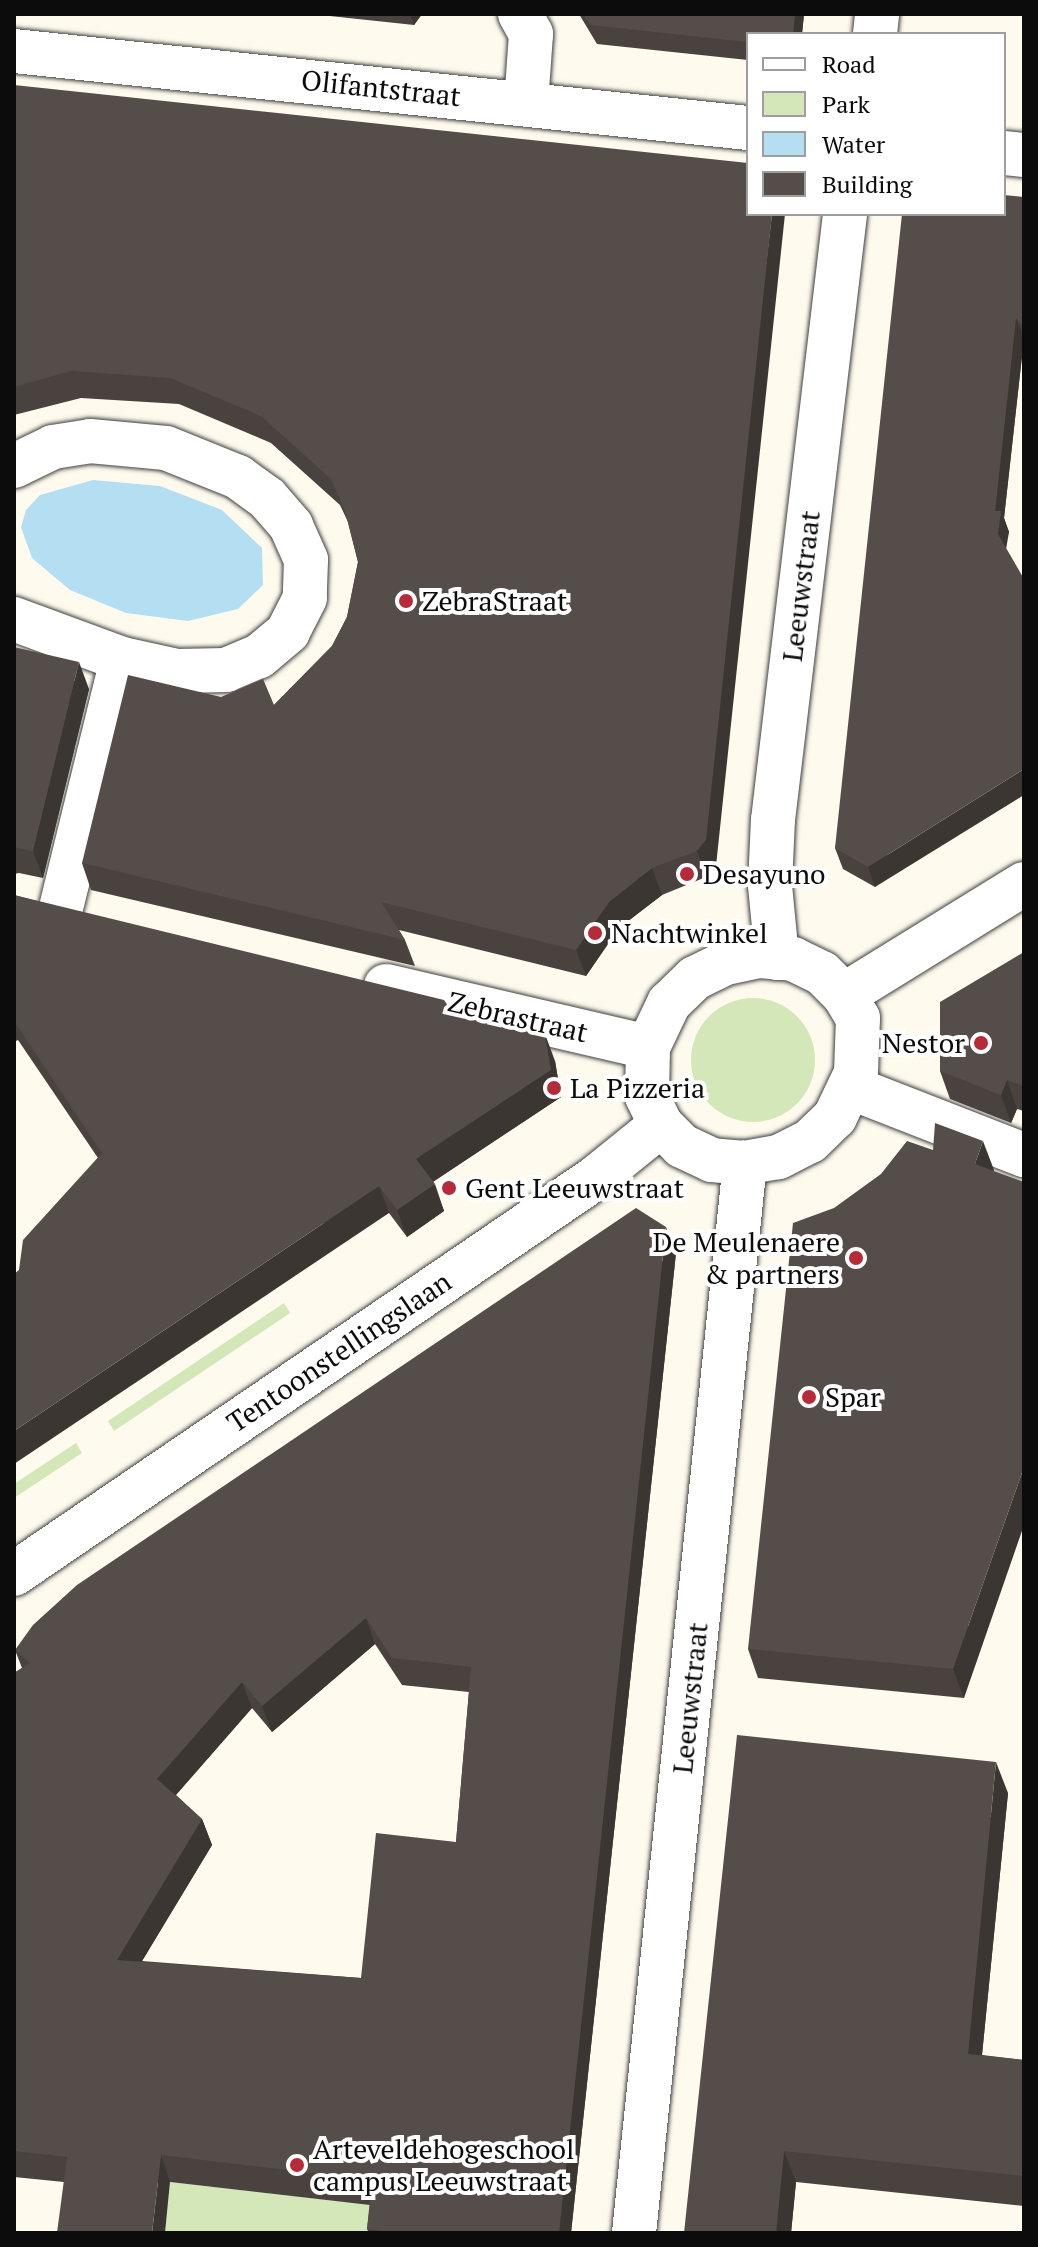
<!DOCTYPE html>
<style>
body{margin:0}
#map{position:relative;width:1038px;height:2247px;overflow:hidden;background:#fefaed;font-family:"PT Serif",serif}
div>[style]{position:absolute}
.green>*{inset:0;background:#d3e7b8}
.round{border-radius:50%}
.water>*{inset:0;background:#b4dff3}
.path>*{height:5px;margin-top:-2.5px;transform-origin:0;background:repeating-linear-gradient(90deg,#2e2e2e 0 8px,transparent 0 12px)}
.roads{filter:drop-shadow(0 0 2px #3f3f3f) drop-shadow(0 0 2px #3f3f3f)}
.minor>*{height:44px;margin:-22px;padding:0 22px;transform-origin:22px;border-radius:22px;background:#fff}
.wall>*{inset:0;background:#49423f}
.shaded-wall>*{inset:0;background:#3c3633}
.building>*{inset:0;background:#554d49}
.dots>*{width:22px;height:22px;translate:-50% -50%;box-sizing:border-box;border:4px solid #fff;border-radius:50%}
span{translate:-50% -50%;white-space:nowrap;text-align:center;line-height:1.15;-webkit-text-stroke:8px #fff;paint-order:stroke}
.street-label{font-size:28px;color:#0c0c0c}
.poi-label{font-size:28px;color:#0c0c0c}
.left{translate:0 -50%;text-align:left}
.right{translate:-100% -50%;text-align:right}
.frame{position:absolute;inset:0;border:16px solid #0c0c0c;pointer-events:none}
.legend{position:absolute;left:746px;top:32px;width:260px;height:184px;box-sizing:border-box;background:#fff;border:2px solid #9e9e9e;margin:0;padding:10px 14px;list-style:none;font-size:24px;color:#0c0c0c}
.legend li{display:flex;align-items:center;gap:16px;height:40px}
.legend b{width:40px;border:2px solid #9e9e9e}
</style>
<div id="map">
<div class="green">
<div class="round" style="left:691px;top:998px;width:124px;height:124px"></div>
<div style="clip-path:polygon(284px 1303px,290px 1313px,114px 1431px,108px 1421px)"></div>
<div style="clip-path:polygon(76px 1443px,82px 1453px,14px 1498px,14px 1484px)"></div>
<div style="clip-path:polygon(170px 2182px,382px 2206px,379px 2233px,165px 2233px)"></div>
</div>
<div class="water">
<div style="clip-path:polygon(93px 480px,160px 486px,222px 510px,262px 548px,263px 585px,238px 609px,188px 621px,126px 613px,70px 590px,32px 558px,21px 527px,26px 510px,40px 495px)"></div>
</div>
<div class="path">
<div style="left:1022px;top:2055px;width:2px"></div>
</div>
<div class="roads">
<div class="minor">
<div style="left:520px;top:14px;width:23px;rotate:61deg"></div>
<div style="left:531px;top:34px;width:69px;rotate:94.1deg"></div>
<div style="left:875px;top:34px;width:20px;rotate:-84deg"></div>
<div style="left:14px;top:51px;width:738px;rotate:5.99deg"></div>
<div style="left:1004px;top:153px;width:20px;rotate:6deg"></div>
<div style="left:14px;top:466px;width:43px;rotate:-26deg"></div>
<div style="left:53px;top:447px;width:37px;rotate:-9deg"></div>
<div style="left:90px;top:441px;width:76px;rotate:5.3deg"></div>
<div style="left:166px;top:448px;width:78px;rotate:21.9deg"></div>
<div style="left:238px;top:477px;width:36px;rotate:36deg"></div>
<div style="left:267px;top:498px;width:37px;rotate:49deg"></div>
<div style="left:291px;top:526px;width:37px;rotate:66deg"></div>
<div style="left:306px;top:560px;width:38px;rotate:92deg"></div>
<div style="left:305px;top:598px;width:38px;rotate:117deg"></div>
<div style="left:288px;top:632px;width:38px;rotate:140deg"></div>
<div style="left:259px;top:656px;width:36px;rotate:157deg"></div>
<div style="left:226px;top:670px;width:49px;rotate:178.8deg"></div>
<div style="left:177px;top:671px;width:56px;rotate:-167.7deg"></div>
<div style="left:122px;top:659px;width:115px;rotate:-159.7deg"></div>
<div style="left:61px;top:908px;width:256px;rotate:-76.2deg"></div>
<div style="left:760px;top:956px;width:33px;rotate:5deg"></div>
<div style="left:793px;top:959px;width:32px;rotate:26deg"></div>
<div style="left:822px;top:973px;width:31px;rotate:45deg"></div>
<div style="left:844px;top:995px;width:27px;rotate:59deg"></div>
<div style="left:858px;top:1018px;width:55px;rotate:92.1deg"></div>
<div style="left:856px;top:1073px;width:49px;rotate:115.5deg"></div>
<div style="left:835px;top:1117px;width:35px;rotate:136deg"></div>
<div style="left:810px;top:1141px;width:36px;rotate:153deg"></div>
<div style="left:778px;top:1157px;width:34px;rotate:170deg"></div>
<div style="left:745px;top:1163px;width:33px;rotate:-175deg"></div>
<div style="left:712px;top:1160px;width:33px;rotate:-155deg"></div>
<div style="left:682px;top:1146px;width:30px;rotate:-135deg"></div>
<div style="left:661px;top:1125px;width:32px;rotate:-116deg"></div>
<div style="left:647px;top:1096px;width:49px;rotate:-88.8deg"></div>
<div style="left:648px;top:1047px;width:49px;rotate:-64.5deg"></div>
<div style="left:669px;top:1003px;width:36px;rotate:-44deg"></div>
<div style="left:695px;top:978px;width:34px;rotate:-26deg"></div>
<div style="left:726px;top:963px;width:35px;rotate:-12deg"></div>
<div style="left:777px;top:958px;width:73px;rotate:-95.5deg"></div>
<div style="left:770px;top:885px;width:65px;rotate:-87.4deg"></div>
<div style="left:773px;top:820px;width:610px;rotate:-83.22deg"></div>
<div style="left:386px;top:986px;width:269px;rotate:13.1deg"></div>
<div style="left:844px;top:995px;width:211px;rotate:-31.7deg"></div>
<div style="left:852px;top:1088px;width:185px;rotate:21.3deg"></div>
<div style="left:14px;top:1574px;width:702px;rotate:-34.26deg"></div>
<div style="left:594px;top:1179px;width:86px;rotate:-38.9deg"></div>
<div style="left:634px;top:2233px;width:1076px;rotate:-84.08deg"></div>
</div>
</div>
<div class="wall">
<div style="clip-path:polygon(311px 14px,422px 14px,414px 25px)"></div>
<div style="clip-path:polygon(579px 14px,804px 14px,802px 34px,748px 34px,748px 60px,597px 44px)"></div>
<div style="clip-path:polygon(14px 85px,716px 866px,706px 877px,662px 895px,619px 928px,586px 976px,399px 930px,405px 940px,415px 966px,91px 890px,82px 863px,221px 697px,274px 705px,332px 646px,347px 617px,358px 562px,348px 522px,340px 505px,271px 443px,179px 404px,81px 398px,14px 415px)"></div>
<div style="clip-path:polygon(1024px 197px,1024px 338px,1004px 518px,1009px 532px,875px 887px,843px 869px,835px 848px)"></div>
<div style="clip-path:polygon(14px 647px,89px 689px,43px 878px,19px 873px,14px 874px)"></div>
<div style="clip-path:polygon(14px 895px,453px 1013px,555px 1061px,561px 1097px,433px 1182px,444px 1211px,407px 1237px,389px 1213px,19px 1270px,98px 1158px,18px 1040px,14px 1042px)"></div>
<div style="clip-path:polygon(1024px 952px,1024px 1111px,1017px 1109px,1011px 1123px,950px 1099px,940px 1071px)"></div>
<div style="clip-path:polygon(994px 1170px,964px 1698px,758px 1678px,748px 1649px)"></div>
<div style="clip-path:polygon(evenodd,676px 1253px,571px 2233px,369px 2233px,367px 2229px,370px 2205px,170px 2182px,64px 2182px,14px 2177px,14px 1673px,22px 1668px,15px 1650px,676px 1253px,375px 1644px,402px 1685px,469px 1692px,456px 1842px,361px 1978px,142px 1961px,212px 1845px,202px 1819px,176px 1795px,252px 1708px,272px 1732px,375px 1644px)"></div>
<div style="clip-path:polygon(1008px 1793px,982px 2055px,1024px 2060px,1024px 2206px,796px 2182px,791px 2233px,684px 2233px)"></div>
</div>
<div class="shaded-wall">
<div style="clip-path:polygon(410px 14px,422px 14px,414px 25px)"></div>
<div style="clip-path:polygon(795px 14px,804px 14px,802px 34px,793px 34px)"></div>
<div style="clip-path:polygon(772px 214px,785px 214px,716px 866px,706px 877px,697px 851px)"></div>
<div style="clip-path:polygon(1016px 318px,1024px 338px,1004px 518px,1009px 532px,1005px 555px,998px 534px,995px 511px)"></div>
<div style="clip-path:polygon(79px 662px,89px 689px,43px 878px,33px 851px)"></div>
<div style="clip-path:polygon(1024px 769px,1024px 795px,875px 887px,868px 867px)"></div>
<div style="clip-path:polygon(652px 868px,662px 895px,619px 928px,586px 976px,576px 950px,609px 902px)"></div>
<div style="clip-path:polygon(545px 1034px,555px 1061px,561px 1097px,426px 1186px,416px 1159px)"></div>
<div style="clip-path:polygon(1007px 1080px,1017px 1109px,1011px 1123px,1001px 1095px)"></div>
<div style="clip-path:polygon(983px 1141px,994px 1170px,985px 1193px,975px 1164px)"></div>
<div style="clip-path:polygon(435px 1184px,444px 1211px,407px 1237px,397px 1210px)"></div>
<div style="clip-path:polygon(379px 1186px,389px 1213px,14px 1464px,14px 1431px)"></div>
<div style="clip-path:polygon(666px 1227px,676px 1253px,571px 2233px,559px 2233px)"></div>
<div style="clip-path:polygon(1024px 1467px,1024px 1525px,964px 1698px,953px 1669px)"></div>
<div style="clip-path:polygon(366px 1618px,375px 1644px,272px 1732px,262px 1706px)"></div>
<div style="clip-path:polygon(242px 1682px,252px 1708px,167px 1805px,157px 1779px)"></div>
<div style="clip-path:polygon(996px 1762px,1008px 1793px,979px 2085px,968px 2054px)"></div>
<div style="clip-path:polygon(202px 1819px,212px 1845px,127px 1986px,117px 1960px)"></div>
<div style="clip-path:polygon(784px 2151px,796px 2182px,791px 2233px,776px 2233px)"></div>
<div style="clip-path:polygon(161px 2155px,170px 2182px,165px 2233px,152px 2233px)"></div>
</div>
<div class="building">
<div style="clip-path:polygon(583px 14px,795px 14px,793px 34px,748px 34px,748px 42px,590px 25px)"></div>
<div style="clip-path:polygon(14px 85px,748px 163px,748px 214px,772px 214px,706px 840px,697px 851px,652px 868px,609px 902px,576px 950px,381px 902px,405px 940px,82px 863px,128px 675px,221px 697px,263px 679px,274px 705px,332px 646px,347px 617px,358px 562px,345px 511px,331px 479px,261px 416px,170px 378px,71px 371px,14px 387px)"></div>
<div style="clip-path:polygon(1004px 195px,1024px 197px,1024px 327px,1016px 318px,995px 511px,1001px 511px,998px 534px,1024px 579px,1024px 769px,868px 867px,835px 848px,902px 214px,1004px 214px)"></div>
<div style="clip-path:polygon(14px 647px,79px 662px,33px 851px,14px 847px)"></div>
<div style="clip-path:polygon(14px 895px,444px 1000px,453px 1013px,545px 1034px,551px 1070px,416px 1159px,435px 1184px,397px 1210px,379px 1186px,14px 1431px,14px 1274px,19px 1270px,23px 1240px,102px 1153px,14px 1021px)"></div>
<div style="clip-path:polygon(1024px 952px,1024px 1086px,1007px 1080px,1001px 1095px,940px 1071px,940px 1002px)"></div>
<div style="clip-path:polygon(935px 1123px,983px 1141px,975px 1164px,1024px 1182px,1024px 1467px,953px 1669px,748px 1649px,793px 1223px,834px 1208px,881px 1174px,907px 1141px,933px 1150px)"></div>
<div style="clip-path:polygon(evenodd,636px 1208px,666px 1227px,559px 2233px,402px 2233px,367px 2229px,372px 2180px,161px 2155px,152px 2233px,57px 2233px,67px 2157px,14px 2151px,14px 1673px,30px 1663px,15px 1650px,33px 1625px,77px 1585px,636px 1208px,366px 1618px,392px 1658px,471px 1667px,456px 1842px,376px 1833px,361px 1978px,117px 1960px,202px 1819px,157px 1779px,242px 1682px,262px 1706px,366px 1618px)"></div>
<div style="clip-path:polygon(737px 1735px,996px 1762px,968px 2054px,1024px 2060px,1024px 2176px,784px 2151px,776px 2233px,684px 2233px)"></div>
</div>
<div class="dots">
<div style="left:406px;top:601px;background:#b62b39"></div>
<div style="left:687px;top:874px;background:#b62b39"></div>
<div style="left:595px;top:933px;background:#b62b39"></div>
<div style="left:981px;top:1043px;background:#b62b39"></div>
<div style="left:554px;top:1088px;background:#b62b39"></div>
<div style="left:449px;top:1188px;background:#b62b39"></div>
<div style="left:856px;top:1258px;background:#b62b39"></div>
<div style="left:809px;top:1397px;background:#b62b39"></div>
<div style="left:297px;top:2165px;background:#b62b39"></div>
</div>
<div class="street-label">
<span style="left:381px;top:88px;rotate:6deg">Olifantstraat</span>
<span style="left:801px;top:586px;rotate:-83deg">Leeuwstraat</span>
<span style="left:518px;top:1017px;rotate:13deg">Zebrastraat</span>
<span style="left:339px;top:1352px;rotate:-34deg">Tentoonstellingslaan</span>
<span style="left:690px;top:1698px;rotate:-84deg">Leeuwstraat</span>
</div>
<div class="poi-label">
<span class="left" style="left:422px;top:601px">ZebraStraat</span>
<span class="left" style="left:703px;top:874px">Desayuno</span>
<span class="left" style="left:611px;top:933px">Nachtwinkel</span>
<span class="right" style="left:965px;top:1043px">Nestor</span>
<span class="left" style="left:570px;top:1088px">La Pizzeria</span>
<span class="left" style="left:465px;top:1188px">Gent Leeuwstraat</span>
<span class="right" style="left:840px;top:1258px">De Meulenaere<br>&amp; partners</span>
<span class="left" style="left:825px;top:1397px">Spar</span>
<span class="left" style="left:313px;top:2165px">Arteveldehogeschool<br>campus Leeuwstraat</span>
</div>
<div class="frame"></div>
<ul class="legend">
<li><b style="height:10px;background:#fff"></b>Road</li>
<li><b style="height:22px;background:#d3e7b8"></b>Park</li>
<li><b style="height:22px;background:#b4dff3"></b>Water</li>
<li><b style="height:22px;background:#554d49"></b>Building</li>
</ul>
</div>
